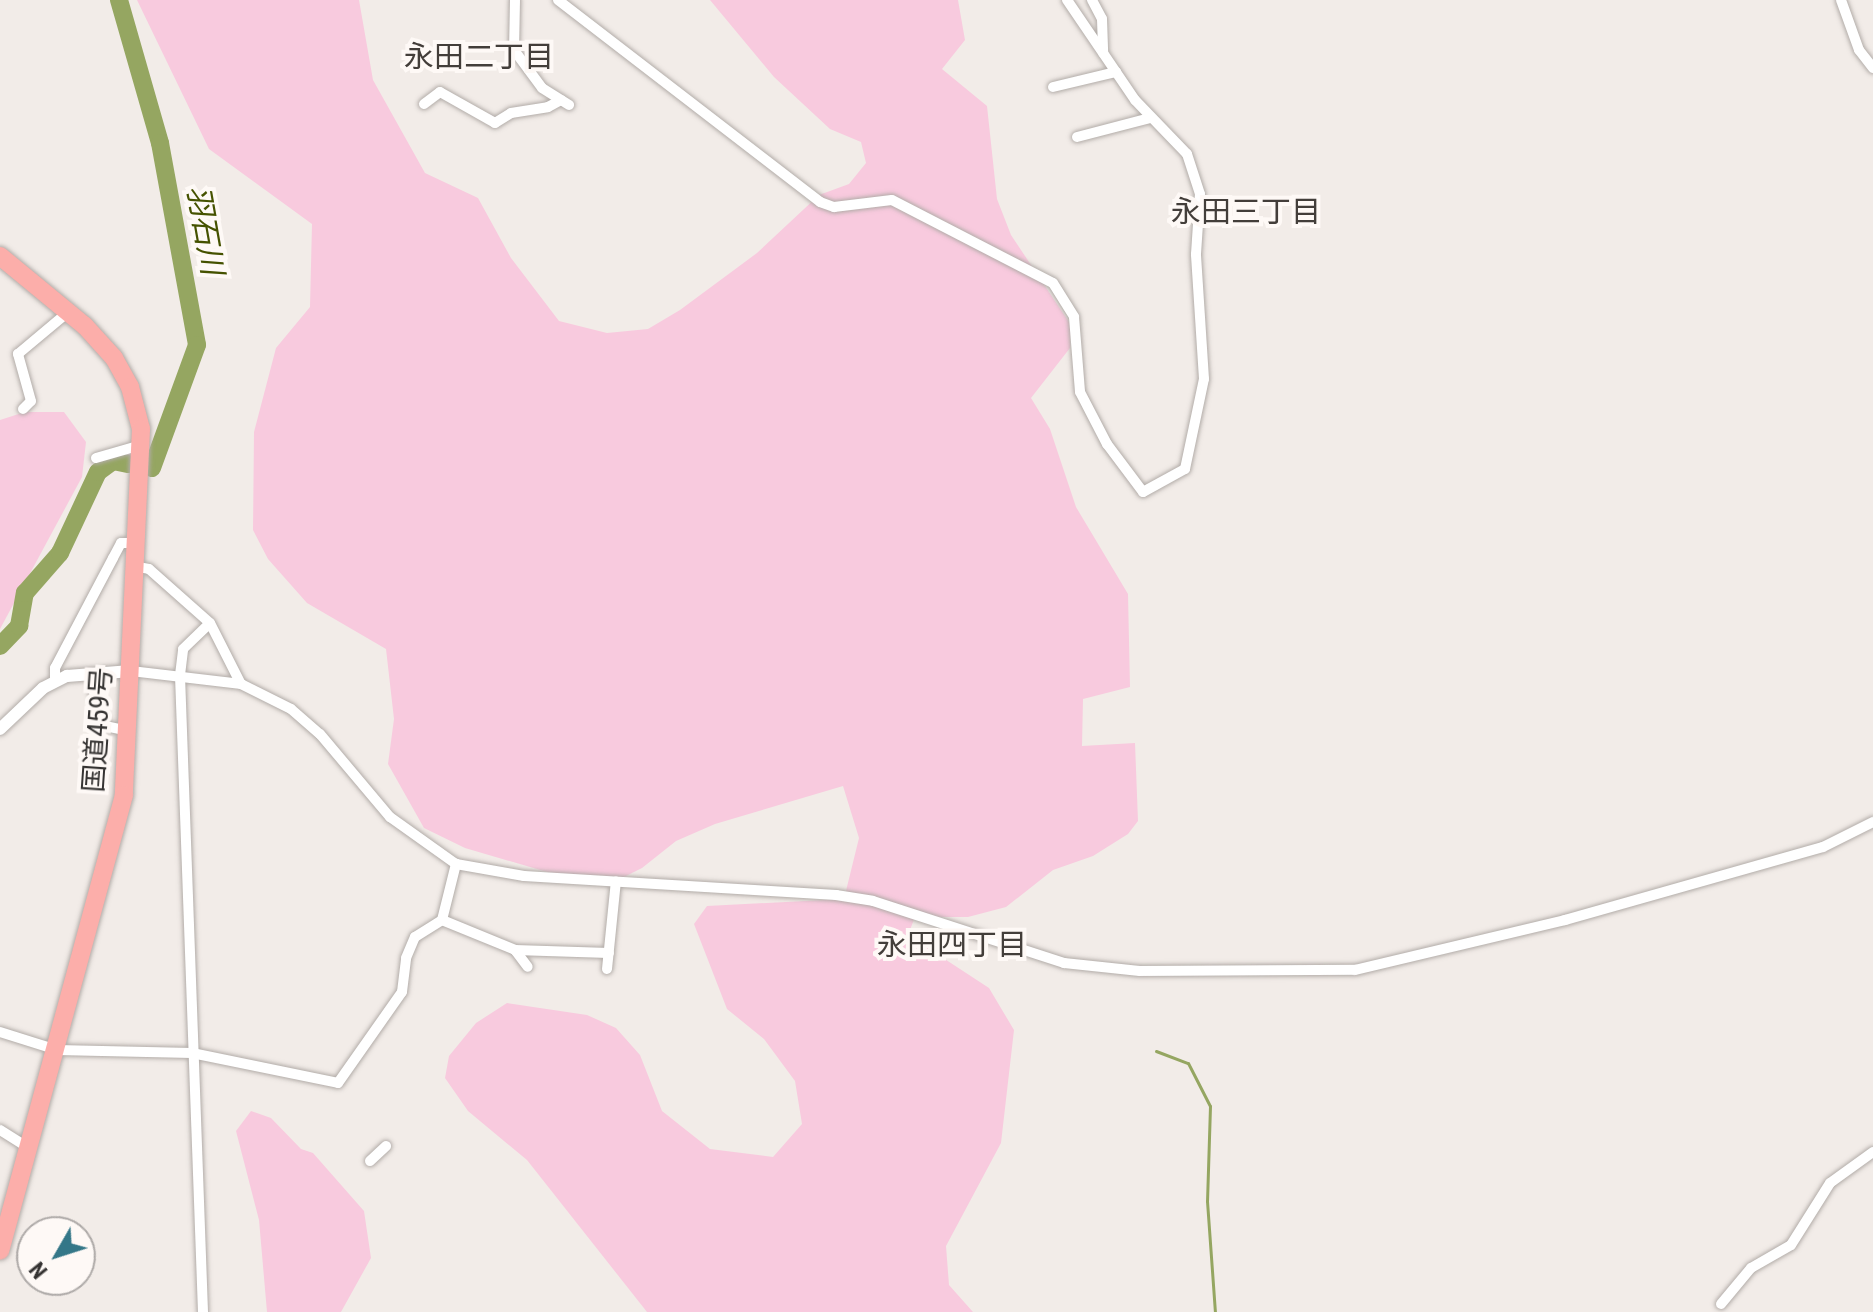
<!DOCTYPE html>
<meta charset="utf-8">
<style>
body{margin:0}
#map{position:relative;width:1873px;height:1312px;overflow:hidden;background:#f2ece8;font-family:"Roboto Condensed","Noto Sans JP",sans-serif}
div>[style]{position:absolute}
.green>*{inset:0;background:#f8cade}
.stream>*{height:3px;margin:-1.5px;padding:0 1.5px;transform-origin:1.5px;border-radius:1.5px;background:#95a661}
.river>*{height:18px;margin:-9px;padding:0 9px;transform-origin:9px;border-radius:9px;background:#95a661}
.roads{filter:drop-shadow(0 0 2px #b2aca8) drop-shadow(0 0 2px #b2aca8)}
.minor>*{height:10px;margin:-5px;padding:0 5px;transform-origin:5px;border-radius:5px;background:#fff}
.tertiary>*{height:12px;margin:-6px;padding:0 6px;transform-origin:6px;border-radius:6px;background:#fff}
.trunk>*{height:18px;margin:-9px;padding:0 9px;transform-origin:9px;border-radius:9px;background:#fcaeaa}
span{translate:-50% -50%;white-space:nowrap;text-align:center;line-height:1.15;-webkit-text-stroke:8px #fef9f6;paint-order:stroke}
.street-label{font-size:28px;color:#353332}
.neighbourhood-label{font-size:30px;color:#433e3a}
.water-label{font-size:30px;color:#455200;font-style:italic}
.north{position:absolute;left:16px;top:1216px;width:80px;height:80px;box-sizing:border-box;background:#fef9f6;border:2px solid #aeaaa8;border-radius:50%;rotate:231deg;font-size:22px;font-weight:700;line-height:32px;text-align:center;color:#353332}
.north::after{content:'';display:block;margin:auto;width:28px;height:36px;background:#347788;clip-path:polygon(50% 0,100% 100%,50% 72%,0 100%)}
</style>
<div id="map">
<div class="green">
<div style="clip-path:polygon(137px 0,359px 0,373px 80px,425px 173px,478px 198px,511px 258px,559px 321px,607px 333px,648px 329px,680px 310px,757px 253px,819px 195px,849px 184px,866px 163px,861px 142px,830px 129px,774px 77px,710px 0,958px 0,965px 40px,942px 69px,987px 106px,997px 199px,1011px 235px,1071px 325px,1070px 348px,1031px 398px,1050px 429px,1076px 507px,1128px 594px,1130px 687px,1083px 699px,1082px 746px,1135px 743px,1138px 821px,1128px 834px,1093px 856px,1053px 870px,1006px 907px,968px 917px,915px 917px,908px 935px,989px 988px,1014px 1030px,1001px 1143px,946px 1246px,949px 1285px,973px 1312px,647px 1312px,527px 1160px,468px 1111px,445px 1078px,449px 1056px,476px 1023px,507px 1003px,587px 1015px,616px 1028px,640px 1055px,662px 1111px,710px 1149px,773px 1157px,802px 1124px,795px 1081px,764px 1039px,727px 1009px,694px 924px,707px 906px,844px 899px,859px 838px,843px 786px,715px 824px,676px 841px,642px 868px,616px 881px,554px 874px,465px 848px,424px 828px,388px 764px,394px 719px,386px 649px,307px 603px,268px 559px,253px 530px,254px 432px,276px 348px,310px 307px,312px 224px,209px 149px)"></div>
<div style="clip-path:polygon(25px 412px,64px 412px,86px 442px,82px 477px,0 629px,0 420px)"></div>
<div style="clip-path:polygon(251px 1111px,271px 1118px,301px 1149px,313px 1153px,364px 1211px,371px 1258px,341px 1312px,267px 1312px,259px 1220px,236px 1131px)"></div>
</div>
<div class="stream">
<div style="left:1156px;top:1051px;width:34px;rotate:21deg"></div>
<div style="left:1188px;top:1063px;width:48px;rotate:62.9deg"></div>
<div style="left:1210px;top:1106px;width:95px;rotate:91.8deg"></div>
<div style="left:1207px;top:1201px;width:111px;rotate:85.9deg"></div>
</div>
<div class="river">
<div style="left:119px;top:0;width:149px;rotate:74deg"></div>
<div style="left:160px;top:143px;width:205px;rotate:79.6deg"></div>
<div style="left:197px;top:345px;width:131px;rotate:110.1deg"></div>
<div style="left:0;top:646px;width:28px;rotate:-46deg"></div>
<div style="left:19px;top:626px;width:34px;rotate:-80deg"></div>
<div style="left:25px;top:593px;width:53px;rotate:-48.8deg"></div>
<div style="left:60px;top:553px;width:89px;rotate:-64.9deg"></div>
<div style="left:98px;top:472px;width:19px;rotate:-36deg"></div>
<div style="left:113px;top:461px;width:16px;rotate:11deg"></div>
</div>
<div class="roads">
<div class="minor">
<div style="left:515px;top:0;width:50px;rotate:91.1deg"></div>
<div style="left:514px;top:50px;width:47px;rotate:53.6deg"></div>
<div style="left:542px;top:88px;width:32px;rotate:32deg"></div>
<div style="left:558px;top:0;width:331px;rotate:37.6deg"></div>
<div style="left:820px;top:202px;width:15px;rotate:20deg"></div>
<div style="left:834px;top:207px;width:58px;rotate:-6.9deg"></div>
<div style="left:892px;top:200px;width:181px;rotate:27.3deg"></div>
<div style="left:1053px;top:283px;width:40px;rotate:58deg"></div>
<div style="left:1074px;top:317px;width:75px;rotate:85.4deg"></div>
<div style="left:1080px;top:392px;width:59px;rotate:62.6deg"></div>
<div style="left:1107px;top:444px;width:60px;rotate:53.1deg"></div>
<div style="left:1143px;top:492px;width:48px;rotate:-28.7deg"></div>
<div style="left:1185px;top:469px;width:92px;rotate:-78.1deg"></div>
<div style="left:1204px;top:379px;width:125px;rotate:-93.7deg"></div>
<div style="left:1196px;top:254px;width:60px;rotate:-86.2deg"></div>
<div style="left:1200px;top:194px;width:42px;rotate:-108deg"></div>
<div style="left:1187px;top:154px;width:75px;rotate:-133.9deg"></div>
<div style="left:1135px;top:100px;width:121px;rotate:-124.2deg"></div>
<div style="left:1092px;top:0;width:21px;rotate:62deg"></div>
<div style="left:1102px;top:19px;width:34px;rotate:88deg"></div>
<div style="left:1841px;top:0;width:53px;rotate:70.2deg"></div>
<div style="left:1859px;top:50px;width:23px;rotate:52deg"></div>
<div style="left:1053px;top:87px;width:65px;rotate:-13.4deg"></div>
<div style="left:424px;top:104px;width:20px;rotate:-37deg"></div>
<div style="left:440px;top:92px;width:63px;rotate:29.4deg"></div>
<div style="left:495px;top:123px;width:19px;rotate:-32deg"></div>
<div style="left:511px;top:113px;width:37px;rotate:-9deg"></div>
<div style="left:548px;top:107px;width:15px;rotate:-28deg"></div>
<div style="left:1077px;top:137px;width:75px;rotate:-14.6deg"></div>
<div style="left:23px;top:409px;width:11px;rotate:-45deg"></div>
<div style="left:31px;top:401px;width:49px;rotate:-105.5deg"></div>
<div style="left:18px;top:354px;width:64px;rotate:-39.9deg"></div>
<div style="left:96px;top:458px;width:47px;rotate:-16.1deg"></div>
<div style="left:138px;top:567px;width:11px;rotate:10deg"></div>
<div style="left:149px;top:569px;width:81px;rotate:41.5deg"></div>
<div style="left:210px;top:623px;width:68px;rotate:63.1deg"></div>
<div style="left:131px;top:671px;width:111px;rotate:6.7deg"></div>
<div style="left:241px;top:684px;width:56px;rotate:26.6deg"></div>
<div style="left:291px;top:709px;width:38px;rotate:41deg"></div>
<div style="left:320px;top:734px;width:109px;rotate:49.9deg"></div>
<div style="left:390px;top:817px;width:81px;rotate:35.5deg"></div>
<div style="left:456px;top:864px;width:69px;rotate:10deg"></div>
<div style="left:524px;top:876px;width:313px;rotate:3.5deg"></div>
<div style="left:836px;top:895px;width:37px;rotate:9deg"></div>
<div style="left:873px;top:901px;width:201px;rotate:18deg"></div>
<div style="left:1064px;top:963px;width:76px;rotate:6deg"></div>
<div style="left:1140px;top:971px;width:215px;rotate:-0.3deg"></div>
<div style="left:1355px;top:970px;width:216px;rotate:-13.4deg"></div>
<div style="left:1565px;top:920px;width:268px;rotate:-15.8deg"></div>
<div style="left:1823px;top:847px;width:56px;rotate:-26.6deg"></div>
<div style="left:55px;top:682px;width:14px;rotate:-90deg"></div>
<div style="left:55px;top:668px;width:124px;rotate:-62.2deg"></div>
<div style="left:113px;top:558px;width:17px;rotate:-62deg"></div>
<div style="left:121px;top:543px;width:18px"></div>
<div style="left:93px;top:689px;width:39px;rotate:72deg"></div>
<div style="left:105px;top:726px;width:25px;rotate:12deg"></div>
<div style="left:442px;top:920px;width:79px;rotate:22.3deg"></div>
<div style="left:515px;top:950px;width:94px;rotate:1.8deg"></div>
<div style="left:515px;top:950px;width:21px;rotate:53deg"></div>
<div style="left:607px;top:969px;width:88px;rotate:-84.2deg"></div>
<div style="left:0;top:1032px;width:60px;rotate:17.5deg"></div>
<div style="left:57px;top:1050px;width:135px;rotate:1.3deg"></div>
<div style="left:192px;top:1053px;width:149px;rotate:11.6deg"></div>
<div style="left:338px;top:1083px;width:111px;rotate:-54.9deg"></div>
<div style="left:402px;top:992px;width:34px;rotate:-83deg"></div>
<div style="left:406px;top:958px;width:23px;rotate:-67deg"></div>
<div style="left:415px;top:937px;width:32px;rotate:-32deg"></div>
<div style="left:442px;top:920px;width:58px;rotate:-76deg"></div>
<div style="left:0;top:1130px;width:34px;rotate:32deg"></div>
<div style="left:370px;top:1161px;width:22px;rotate:-43deg"></div>
<div style="left:1721px;top:1304px;width:47px;rotate:-50.2deg"></div>
<div style="left:1751px;top:1268px;width:46px;rotate:-29.9deg"></div>
<div style="left:1791px;top:1245px;width:73px;rotate:-57.8deg"></div>
<div style="left:1830px;top:1183px;width:53px;rotate:-35.8deg"></div>
<div style="left:203px;top:1312px;width:637px;rotate:-92.07deg"></div>
<div style="left:180px;top:675px;width:26px;rotate:-83deg"></div>
<div style="left:183px;top:649px;width:37px;rotate:-44deg"></div>
</div>
<div class="tertiary">
<div style="left:0;top:729px;width:59px;rotate:-43.6deg"></div>
<div style="left:43px;top:688px;width:27px;rotate:-27deg"></div>
<div style="left:67px;top:676px;width:64px;rotate:-4.5deg"></div>
</div>
<div class="trunk">
<div style="left:0;top:256px;width:110px;rotate:39.5deg"></div>
<div style="left:85px;top:326px;width:43px;rotate:47.8deg"></div>
<div style="left:114px;top:358px;width:33px;rotate:61deg"></div>
<div style="left:130px;top:387px;width:43px;rotate:75.3deg"></div>
<div style="left:141px;top:429px;width:366px;rotate:92.7deg"></div>
<div style="left:124px;top:795px;width:472px;rotate:105.2deg"></div>
</div>
</div>
<div class="street-label">
<span style="left:98px;top:730px;rotate:-86deg">国道459号</span>
</div>
<div class="neighbourhood-label">
<span style="left:479px;top:57px">永田二丁目</span>
<span style="left:1246px;top:212px">永田三丁目</span>
<span style="left:952px;top:945px">永田四丁目</span>
</div>
<div class="water-label">
<span style="left:205px;top:230px;rotate:80deg">羽石川</span>
</div>
<div class="north">N</div>
</div>
